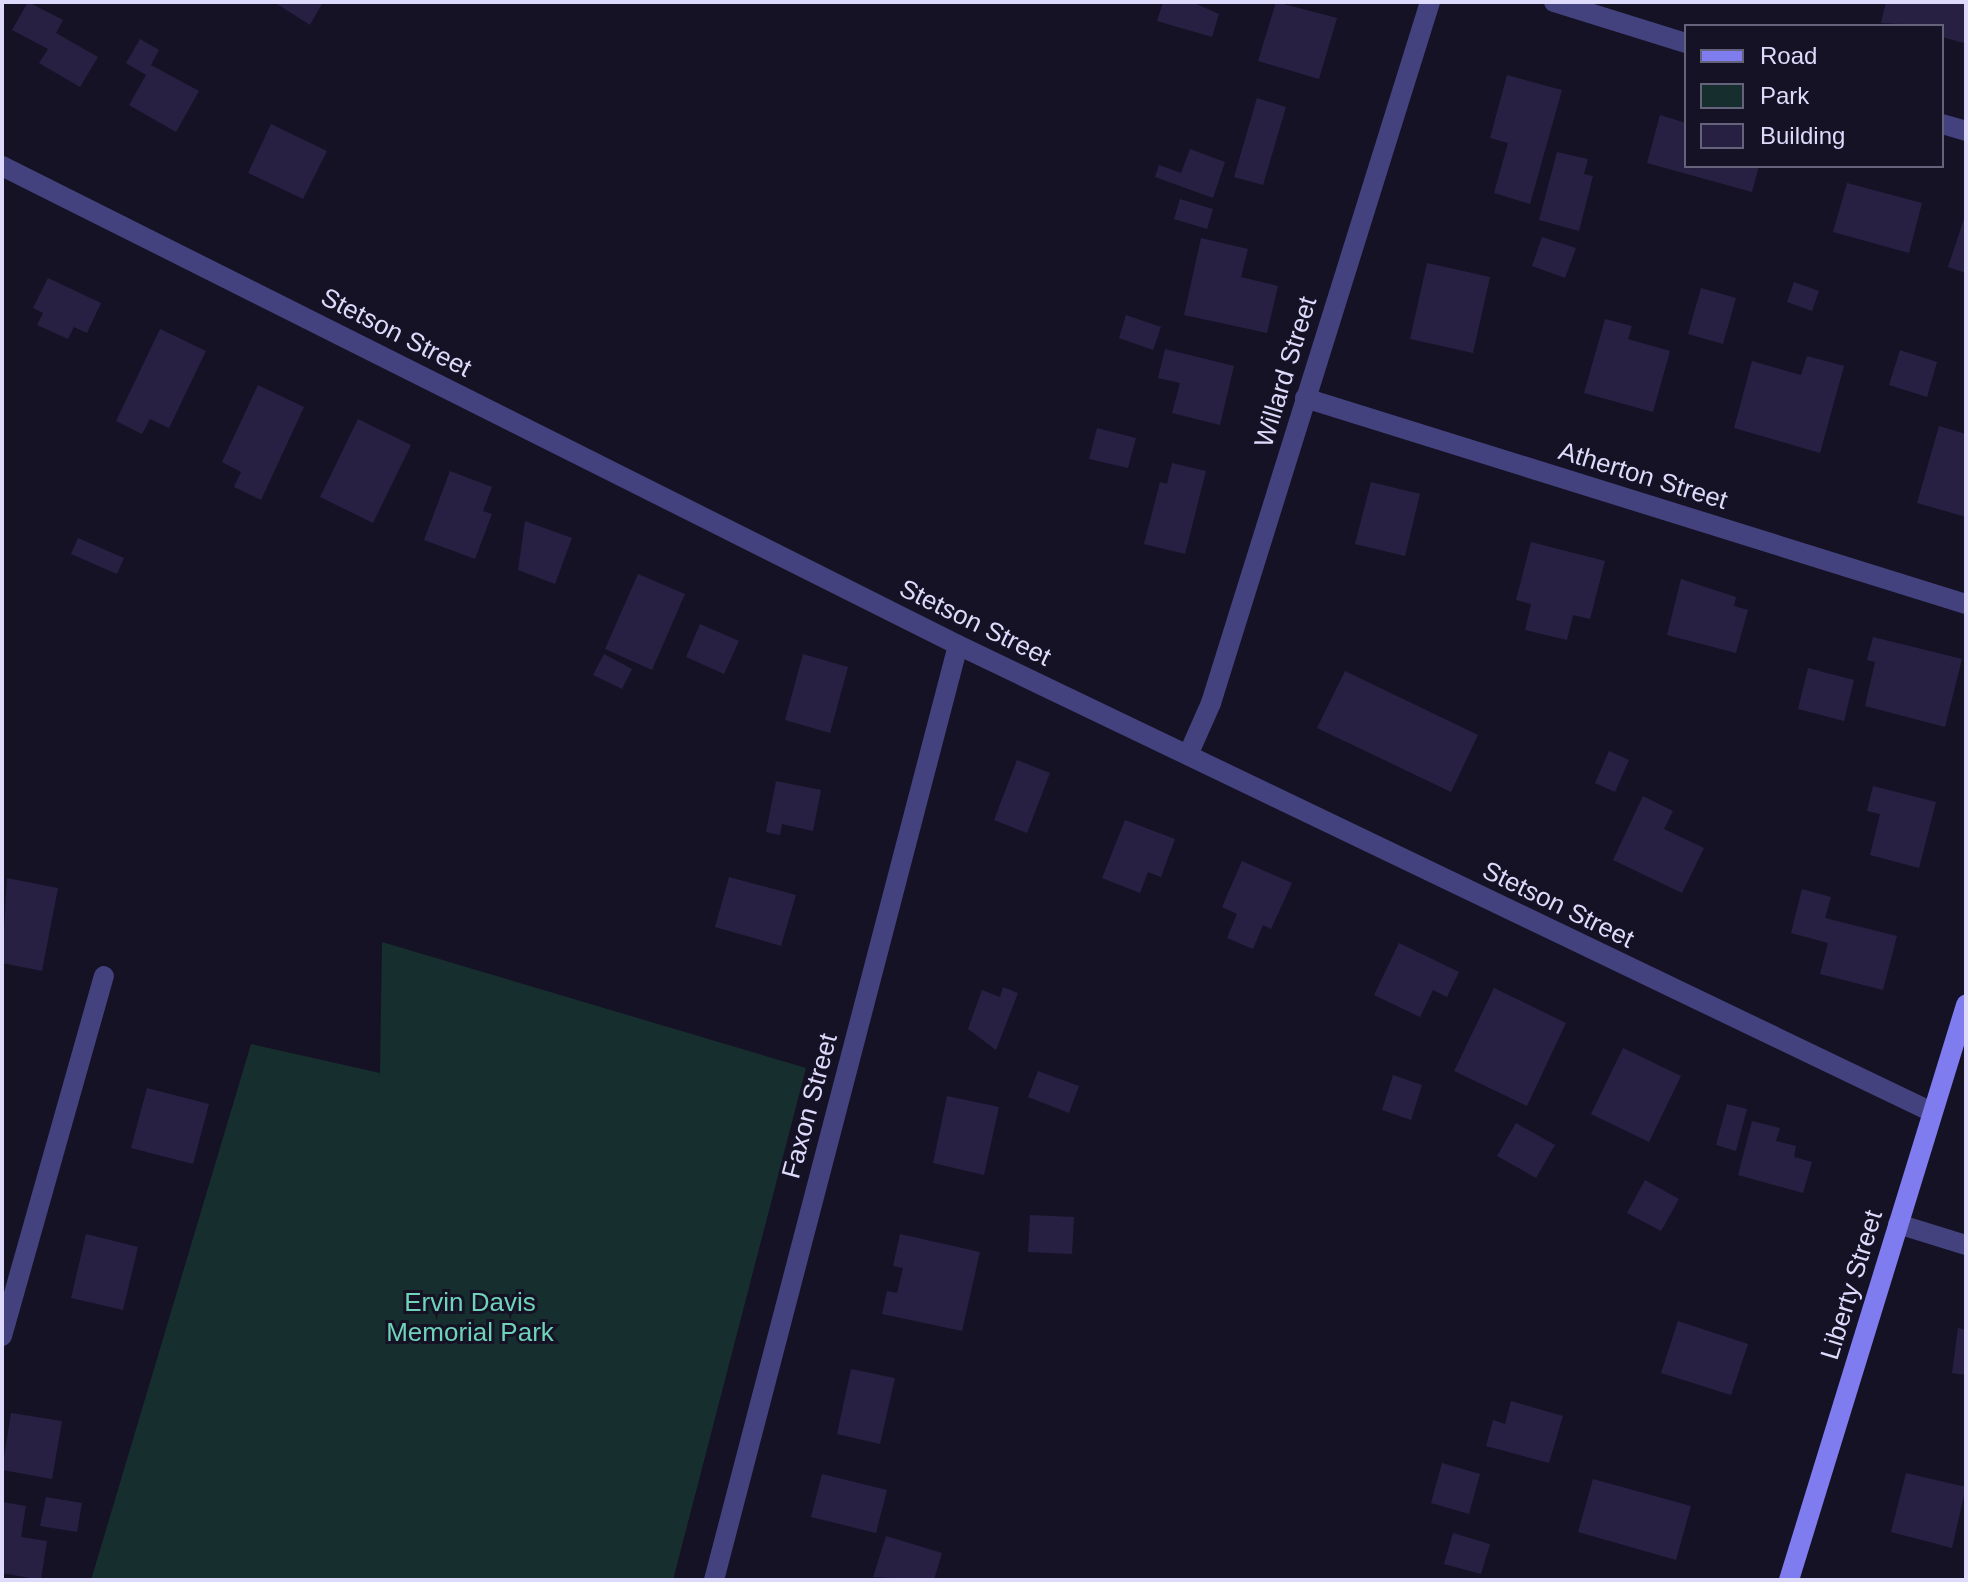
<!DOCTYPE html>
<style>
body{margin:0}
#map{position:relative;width:1968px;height:1582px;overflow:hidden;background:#151225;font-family:Arial,sans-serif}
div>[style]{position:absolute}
.green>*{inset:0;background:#162e2d}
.building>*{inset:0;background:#272043}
.minor>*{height:20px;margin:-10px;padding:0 10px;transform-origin:10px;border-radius:10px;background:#44427e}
.secondary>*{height:20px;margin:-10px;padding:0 10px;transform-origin:10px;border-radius:10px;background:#7e7cef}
span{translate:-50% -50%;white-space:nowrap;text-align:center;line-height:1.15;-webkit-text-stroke:6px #151225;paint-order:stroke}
.street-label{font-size:26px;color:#dddafb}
.park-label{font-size:26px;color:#6ed3b9}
.frame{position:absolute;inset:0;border:4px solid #dddafb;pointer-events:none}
.legend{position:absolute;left:1684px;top:24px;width:260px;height:144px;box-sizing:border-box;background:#151225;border:2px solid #65627b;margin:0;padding:10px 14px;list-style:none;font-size:24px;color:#dddafb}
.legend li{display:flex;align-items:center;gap:16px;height:40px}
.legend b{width:40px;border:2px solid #65627b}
</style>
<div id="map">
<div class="green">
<div style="clip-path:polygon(382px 942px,806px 1068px,673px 1580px,91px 1580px,251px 1044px,380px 1073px)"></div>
</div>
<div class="building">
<div style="clip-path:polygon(28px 2px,63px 20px,56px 33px,98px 57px,80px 87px,39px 63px,48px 49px,12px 30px)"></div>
<div style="clip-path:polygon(274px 2px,323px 2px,310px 25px)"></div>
<div style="clip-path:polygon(1163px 2px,1192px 2px,1219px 14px,1212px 37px,1157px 21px)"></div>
<div style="clip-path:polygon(1276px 2px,1337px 18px,1319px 79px,1258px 61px)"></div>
<div style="clip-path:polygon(1886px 2px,1966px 2px,1964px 43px,1942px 37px,1942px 26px,1881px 23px)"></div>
<div style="clip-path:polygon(140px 39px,159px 50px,151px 65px,199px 91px,176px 132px,129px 105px,146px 75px,126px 63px)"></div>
<div style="clip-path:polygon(1507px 75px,1562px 90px,1530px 204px,1494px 193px,1508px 143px,1490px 138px)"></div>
<div style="clip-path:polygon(1257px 98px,1286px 107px,1263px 185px,1234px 177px)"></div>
<div style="clip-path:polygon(1660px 115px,1686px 123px,1686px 166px,1759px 166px,1752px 192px,1647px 163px)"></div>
<div style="clip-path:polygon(271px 124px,327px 151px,303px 199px,248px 173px)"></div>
<div style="clip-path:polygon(1190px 149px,1225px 162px,1213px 198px,1155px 177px,1159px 165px,1181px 173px)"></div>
<div style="clip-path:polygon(1557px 152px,1588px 159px,1584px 174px,1593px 176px,1579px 231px,1539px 220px)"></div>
<div style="clip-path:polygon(1847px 183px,1922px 203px,1909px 253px,1833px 232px)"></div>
<div style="clip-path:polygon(1180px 199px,1213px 209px,1207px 229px,1174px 219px)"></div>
<div style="clip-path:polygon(1965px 216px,1966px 216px,1966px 273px,1948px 267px)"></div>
<div style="clip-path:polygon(1542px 237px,1576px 248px,1565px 278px,1532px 266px)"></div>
<div style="clip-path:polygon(1201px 238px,1248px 249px,1241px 277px,1278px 286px,1267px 333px,1184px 315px)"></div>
<div style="clip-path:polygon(1427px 263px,1490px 277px,1473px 353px,1410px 339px)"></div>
<div style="clip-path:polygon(48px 278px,101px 303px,87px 333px,74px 327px,68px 339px,37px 325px,43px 313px,33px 308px)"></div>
<div style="clip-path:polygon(1794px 282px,1819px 291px,1812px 311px,1787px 302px)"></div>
<div style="clip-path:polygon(1701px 288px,1736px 298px,1723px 344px,1688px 334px)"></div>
<div style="clip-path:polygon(1126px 315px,1161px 327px,1153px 350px,1119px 338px)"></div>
<div style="clip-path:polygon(1605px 319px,1632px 326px,1628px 339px,1670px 351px,1653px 412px,1584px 393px)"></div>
<div style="clip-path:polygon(160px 329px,206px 351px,169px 428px,150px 419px,142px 434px,116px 421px)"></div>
<div style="clip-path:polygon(1165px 349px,1234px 366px,1220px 425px,1172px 413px,1180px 383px,1158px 378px)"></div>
<div style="clip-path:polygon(1900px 350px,1937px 362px,1927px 397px,1889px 385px)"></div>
<div style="clip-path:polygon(1807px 356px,1844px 366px,1820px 453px,1734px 428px,1752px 361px,1801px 375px)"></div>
<div style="clip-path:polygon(258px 385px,304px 407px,261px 500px,234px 487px,241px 472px,222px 462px)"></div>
<div style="clip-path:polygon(358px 419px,411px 445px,373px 523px,320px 497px)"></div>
<div style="clip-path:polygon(1939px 426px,1966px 434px,1966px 517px,1917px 503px)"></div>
<div style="clip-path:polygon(1097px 428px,1136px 438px,1128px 468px,1089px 459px)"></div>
<div style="clip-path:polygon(1172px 463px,1206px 471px,1185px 554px,1144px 544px,1160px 482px,1167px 484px)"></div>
<div style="clip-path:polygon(450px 471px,492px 487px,483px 511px,492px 514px,475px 559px,424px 540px)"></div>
<div style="clip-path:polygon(1371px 482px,1420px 494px,1405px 556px,1355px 544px)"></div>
<div style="clip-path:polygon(525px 521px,572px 538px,555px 584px,518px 570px)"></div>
<div style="clip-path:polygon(78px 538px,124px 558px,117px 574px,71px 554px)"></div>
<div style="clip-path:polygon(1531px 542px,1605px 561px,1590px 619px,1573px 615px,1567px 640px,1525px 630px,1531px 604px,1516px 600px)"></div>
<div style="clip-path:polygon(638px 574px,685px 594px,652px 670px,605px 649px)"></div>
<div style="clip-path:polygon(1681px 579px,1736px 597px,1734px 606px,1748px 610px,1736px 653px,1667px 635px)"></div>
<div style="clip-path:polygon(700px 624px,739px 641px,724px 674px,686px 657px)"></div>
<div style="clip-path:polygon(1873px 637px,1962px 659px,1945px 727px,1865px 706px,1875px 662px,1867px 660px)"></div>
<div style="clip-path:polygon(604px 654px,632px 669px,622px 689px,593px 675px)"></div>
<div style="clip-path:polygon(803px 654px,848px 667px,830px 733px,785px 720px)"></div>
<div style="clip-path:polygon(1808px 668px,1854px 680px,1844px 721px,1798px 709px)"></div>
<div style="clip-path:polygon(1345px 671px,1478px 735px,1451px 792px,1317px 728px)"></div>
<div style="clip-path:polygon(1609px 751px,1629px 760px,1615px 792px,1595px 783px)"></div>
<div style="clip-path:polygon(1017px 760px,1050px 773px,1027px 833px,994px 820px)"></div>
<div style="clip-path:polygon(776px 781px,821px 790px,813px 831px,782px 824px,780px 835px,766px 832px)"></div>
<div style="clip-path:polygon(1873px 786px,1936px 802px,1919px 868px,1870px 855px,1880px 814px,1867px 811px)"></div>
<div style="clip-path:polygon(1643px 796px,1673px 811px,1664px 829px,1704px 848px,1682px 893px,1613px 860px)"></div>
<div style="clip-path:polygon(1125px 820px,1175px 839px,1161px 877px,1148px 872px,1140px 893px,1102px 878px)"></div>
<div style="clip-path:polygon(1242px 861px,1292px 883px,1271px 929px,1263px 925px,1253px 949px,1227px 938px,1237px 914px,1222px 907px)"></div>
<div style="clip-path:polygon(729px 877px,796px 895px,781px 946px,715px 927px)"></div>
<div style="clip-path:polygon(7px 878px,58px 888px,42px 971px,2px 963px)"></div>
<div style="clip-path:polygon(1802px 889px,1831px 897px,1825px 918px,1897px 936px,1883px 990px,1820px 974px,1828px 943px,1791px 933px)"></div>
<div style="clip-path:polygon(1399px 943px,1459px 972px,1447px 997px,1433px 990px,1420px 1017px,1374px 995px)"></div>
<div style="clip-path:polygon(1003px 987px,1018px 993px,996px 1050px,968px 1029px,982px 990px,1000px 997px)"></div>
<div style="clip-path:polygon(1494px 988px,1566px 1023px,1527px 1106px,1454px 1071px)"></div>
<div style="clip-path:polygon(1623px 1048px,1681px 1076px,1649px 1142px,1591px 1114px)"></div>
<div style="clip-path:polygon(1038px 1071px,1079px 1086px,1069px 1113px,1028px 1097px)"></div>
<div style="clip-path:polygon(1393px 1075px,1422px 1085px,1411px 1120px,1382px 1110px)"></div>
<div style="clip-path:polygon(147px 1088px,209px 1104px,193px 1164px,131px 1148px)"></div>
<div style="clip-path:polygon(947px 1096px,999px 1107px,984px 1175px,933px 1163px)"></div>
<div style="clip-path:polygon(1727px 1104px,1747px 1109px,1736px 1151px,1716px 1145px)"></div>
<div style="clip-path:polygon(1752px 1121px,1780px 1128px,1776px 1141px,1796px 1146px,1794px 1157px,1812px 1162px,1803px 1193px,1738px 1175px)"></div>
<div style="clip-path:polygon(1516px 1123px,1555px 1145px,1536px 1178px,1497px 1156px)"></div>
<div style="clip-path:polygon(1645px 1180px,1679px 1199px,1661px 1231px,1627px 1213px)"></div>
<div style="clip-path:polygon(1030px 1215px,1074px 1217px,1072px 1254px,1028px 1252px)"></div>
<div style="clip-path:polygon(86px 1234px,138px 1247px,123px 1310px,71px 1298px)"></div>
<div style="clip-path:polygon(900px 1234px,980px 1252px,962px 1331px,882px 1314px,887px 1291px,897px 1293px,903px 1268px,893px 1266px)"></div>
<div style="clip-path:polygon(1678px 1321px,1748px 1344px,1731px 1395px,1661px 1373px)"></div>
<div style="clip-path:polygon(1958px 1328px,1966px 1330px,1966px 1375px,1952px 1373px)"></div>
<div style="clip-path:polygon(851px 1369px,895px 1378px,880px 1444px,837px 1434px)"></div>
<div style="clip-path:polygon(1511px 1401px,1563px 1416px,1549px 1463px,1486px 1446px,1493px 1420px,1505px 1424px)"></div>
<div style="clip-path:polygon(11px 1413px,62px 1421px,52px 1479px,2px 1470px)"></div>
<div style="clip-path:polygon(1442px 1463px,1480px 1474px,1469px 1514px,1431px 1503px)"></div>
<div style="clip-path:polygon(1906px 1473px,1966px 1487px,1952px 1548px,1891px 1532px)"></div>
<div style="clip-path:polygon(822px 1474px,887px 1490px,876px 1533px,811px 1517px)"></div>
<div style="clip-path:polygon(1593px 1479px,1691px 1506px,1676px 1560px,1578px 1532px)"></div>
<div style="clip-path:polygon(46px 1497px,82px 1503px,77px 1532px,40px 1526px)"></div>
<div style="clip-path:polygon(2px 1502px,26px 1506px,21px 1537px,47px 1541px,41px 1580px,2px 1573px)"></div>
<div style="clip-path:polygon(1453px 1533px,1490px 1544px,1481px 1574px,1444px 1564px)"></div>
<div style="clip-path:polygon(886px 1536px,942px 1553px,934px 1580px,873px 1577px)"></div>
</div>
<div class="minor">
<div style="left:1554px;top:2px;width:138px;rotate:17.3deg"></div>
<div style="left:1942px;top:124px;width:25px;rotate:16deg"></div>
<div style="left:2px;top:166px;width:1069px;rotate:26.61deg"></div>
<div style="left:958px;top:645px;width:1080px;rotate:25.62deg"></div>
<div style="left:1305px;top:398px;width:692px;rotate:17.31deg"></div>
<div style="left:1188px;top:755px;width:57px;rotate:-66.1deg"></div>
<div style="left:1211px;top:703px;width:734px;rotate:-72.65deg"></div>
<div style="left:1898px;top:1224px;width:71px;rotate:17.2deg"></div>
<div style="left:2px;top:1336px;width:374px;rotate:-74.2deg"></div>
<div style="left:714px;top:1580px;width:966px;rotate:-75.37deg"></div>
</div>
<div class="secondary">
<div style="left:1789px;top:1580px;width:602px;rotate:-72.89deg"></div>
</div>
<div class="street-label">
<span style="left:396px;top:333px;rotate:27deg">Stetson Street</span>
<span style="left:1286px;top:372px;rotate:-73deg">Willard Street</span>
<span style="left:1643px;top:476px;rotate:17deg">Atherton Street</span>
<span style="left:975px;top:623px;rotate:26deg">Stetson Street</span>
<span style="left:1558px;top:905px;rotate:26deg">Stetson Street</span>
<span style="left:810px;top:1106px;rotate:-75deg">Faxon Street</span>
<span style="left:1852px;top:1285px;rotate:-73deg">Liberty Street</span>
</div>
<div class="park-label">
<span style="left:470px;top:1318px">Ervin Davis<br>Memorial Park</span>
</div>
<div class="frame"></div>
<ul class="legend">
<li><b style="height:10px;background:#7e7cef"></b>Road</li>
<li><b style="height:22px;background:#162e2d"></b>Park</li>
<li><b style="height:22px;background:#272043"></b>Building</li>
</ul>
</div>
